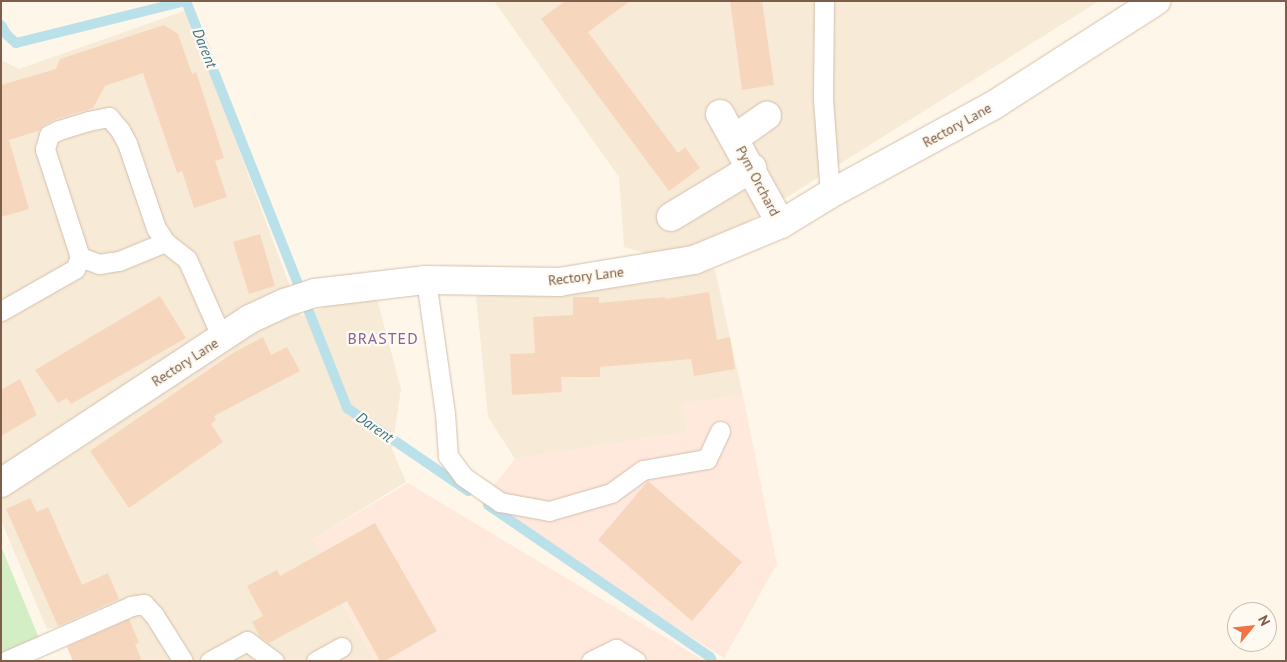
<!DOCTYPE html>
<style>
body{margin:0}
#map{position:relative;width:1287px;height:662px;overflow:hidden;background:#fef7e9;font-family:"PT Sans",sans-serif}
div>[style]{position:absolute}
.residential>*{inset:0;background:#f7ead6}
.commercial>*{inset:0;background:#ffe8dc}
.green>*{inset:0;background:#d3eec5}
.stream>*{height:10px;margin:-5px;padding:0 5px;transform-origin:5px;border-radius:5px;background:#bae1ea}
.building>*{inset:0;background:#f6d7be}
.roads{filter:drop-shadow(0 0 1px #d2bfac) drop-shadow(0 0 1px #d2bfac)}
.service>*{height:19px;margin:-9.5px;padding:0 9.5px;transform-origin:9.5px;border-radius:9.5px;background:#fff}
.minor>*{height:28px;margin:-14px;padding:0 14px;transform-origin:14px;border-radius:14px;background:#fff}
.tertiary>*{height:28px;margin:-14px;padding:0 14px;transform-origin:14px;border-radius:14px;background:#fff}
span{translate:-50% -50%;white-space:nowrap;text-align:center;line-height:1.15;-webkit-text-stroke:4.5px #fffaf1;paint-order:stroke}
.street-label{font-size:14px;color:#7c5e49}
.water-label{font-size:15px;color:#3d7889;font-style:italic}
.quarter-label{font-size:16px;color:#886198;letter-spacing:1px}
.frame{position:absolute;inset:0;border:2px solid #7c5e49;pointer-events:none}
.north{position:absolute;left:1227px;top:602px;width:50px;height:50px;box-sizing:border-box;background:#fffaf1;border:1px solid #cbbcae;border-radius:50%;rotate:62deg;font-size:14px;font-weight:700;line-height:20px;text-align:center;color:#7c5e49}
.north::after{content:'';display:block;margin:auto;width:18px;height:22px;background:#f27444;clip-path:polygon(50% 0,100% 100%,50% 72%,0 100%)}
</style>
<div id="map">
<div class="residential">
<div style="clip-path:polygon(494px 1px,1099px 1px,725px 236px,656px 256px,624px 247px,619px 177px)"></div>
<div style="clip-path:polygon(187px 10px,301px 316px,348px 298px,376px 295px,401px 389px,392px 449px,406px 482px,312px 540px,337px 585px,333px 588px,375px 661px,73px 661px,63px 626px,47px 629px,1px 521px,1px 60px,19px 69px)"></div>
<div style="clip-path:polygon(715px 269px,743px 396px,683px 403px,687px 432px,515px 459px,488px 417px,476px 296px)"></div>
</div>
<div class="commercial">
<div style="clip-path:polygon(743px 396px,777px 564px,724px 658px,480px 502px,515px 459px,687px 432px,683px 403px)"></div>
<div style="clip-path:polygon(408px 483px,703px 660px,704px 661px,375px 661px,333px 587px,337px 584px,312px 540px)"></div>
</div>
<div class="green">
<div style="clip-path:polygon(1px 546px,39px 638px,1px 654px)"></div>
</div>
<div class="stream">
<div style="left:186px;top:1px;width:438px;rotate:68.4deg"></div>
<div style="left:347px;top:408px;width:147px;rotate:34.4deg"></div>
<div style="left:1px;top:25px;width:12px;rotate:59deg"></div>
<div style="left:7px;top:35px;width:12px;rotate:42deg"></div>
<div style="left:16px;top:43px;width:175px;rotate:-13.9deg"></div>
<div style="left:488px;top:505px;width:269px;rotate:34.4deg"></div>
<div style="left:710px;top:657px;width:4px;rotate:63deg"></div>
</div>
<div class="building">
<div style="clip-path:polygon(565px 1px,630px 1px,588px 32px,678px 153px,685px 147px,700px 168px,669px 191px,541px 19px)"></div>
<div style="clip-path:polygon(730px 1px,762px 1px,774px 85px,742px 90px)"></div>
<div style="clip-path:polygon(164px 25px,178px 34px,192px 74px,196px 72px,224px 158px,215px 161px,227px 197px,194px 208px,182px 171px,177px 173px,143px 73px,105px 86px,93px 108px,56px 119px,44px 125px,38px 131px,9px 140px,29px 209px,1px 217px,1px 85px,56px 69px,60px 59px)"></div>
<div style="clip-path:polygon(260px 234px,275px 286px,249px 294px,233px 242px)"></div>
<div style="clip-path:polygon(709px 292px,717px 340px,730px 337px,735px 369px,694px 376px,691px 359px,600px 367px,600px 377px,561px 377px,562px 392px,512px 395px,510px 354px,535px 353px,533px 317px,573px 315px,573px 297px,599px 297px,599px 303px,665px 297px,665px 299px)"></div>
<div style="clip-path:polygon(160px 296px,186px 338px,71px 404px,67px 398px,58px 403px,35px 370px)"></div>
<div style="clip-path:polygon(263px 337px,271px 355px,287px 347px,300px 371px,214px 416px,216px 420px,211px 424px,223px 442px,129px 508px,90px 451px,233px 353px)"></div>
<div style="clip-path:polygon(20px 379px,37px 415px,1px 436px,1px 390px)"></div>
<div style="clip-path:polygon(648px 481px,742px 562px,692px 621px,598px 540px)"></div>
<div style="clip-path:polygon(30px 498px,37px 512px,48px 507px,82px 585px,108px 573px,119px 599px,58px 626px,6px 509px)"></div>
<div style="clip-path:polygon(375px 523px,437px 631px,385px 661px,380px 661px,347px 601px,269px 643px,260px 637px,252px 622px,263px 616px,247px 586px,277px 570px,280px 576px)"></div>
<div style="clip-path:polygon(129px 619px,139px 643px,135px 644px,142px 661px,73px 661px,67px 647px)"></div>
</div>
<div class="roads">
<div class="service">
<div style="left:824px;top:1px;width:98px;rotate:90.6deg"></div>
<div style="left:823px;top:99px;width:95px;rotate:85.8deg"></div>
<div style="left:80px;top:257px;width:20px;rotate:20deg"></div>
<div style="left:99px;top:264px;width:20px;rotate:-9deg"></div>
<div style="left:119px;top:261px;width:50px;rotate:-22.4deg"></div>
<div style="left:426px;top:280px;width:135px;rotate:81.9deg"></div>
<div style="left:445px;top:414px;width:42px;rotate:85.9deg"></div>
<div style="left:448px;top:456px;width:26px;rotate:53deg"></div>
<div style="left:464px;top:477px;width:44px;rotate:34.8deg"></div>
<div style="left:500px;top:502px;width:50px;rotate:10.4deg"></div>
<div style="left:549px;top:511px;width:65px;rotate:-16.2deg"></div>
<div style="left:611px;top:493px;width:39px;rotate:-36deg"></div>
<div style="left:643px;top:470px;width:65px;rotate:-9.8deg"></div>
<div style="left:707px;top:459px;width:31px;rotate:-65deg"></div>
<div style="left:1px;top:311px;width:85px;rotate:-29.6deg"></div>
<div style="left:75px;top:269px;width:13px;rotate:-67deg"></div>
<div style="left:80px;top:257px;width:114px;rotate:-108deg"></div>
<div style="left:45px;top:149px;width:15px;rotate:-74deg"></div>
<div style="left:49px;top:135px;width:11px;rotate:-27deg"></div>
<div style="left:59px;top:130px;width:30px;rotate:-17deg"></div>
<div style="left:88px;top:121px;width:21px;rotate:-11deg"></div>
<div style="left:109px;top:117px;width:17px;rotate:50deg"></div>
<div style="left:120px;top:130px;width:15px;rotate:62deg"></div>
<div style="left:127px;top:143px;width:90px;rotate:71.2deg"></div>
<div style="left:156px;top:228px;width:17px;rotate:57deg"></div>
<div style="left:165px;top:242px;width:28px;rotate:38deg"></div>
<div style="left:187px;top:259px;width:86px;rotate:66.1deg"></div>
<div style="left:6px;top:661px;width:137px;rotate:-23.7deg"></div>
<div style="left:131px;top:606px;width:13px;rotate:-9deg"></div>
<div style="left:144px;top:604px;width:15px;rotate:48deg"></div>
<div style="left:154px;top:615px;width:54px;rotate:57.8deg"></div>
<div style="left:210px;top:661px;width:42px;rotate:-28.4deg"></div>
<div style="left:247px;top:641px;width:34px;rotate:37deg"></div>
<div style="left:316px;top:661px;width:29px;rotate:-29deg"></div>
<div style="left:591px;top:661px;width:28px;rotate:-26deg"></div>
<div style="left:616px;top:649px;width:23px;rotate:31deg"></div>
</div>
<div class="minor">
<div style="left:720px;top:114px;width:126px;rotate:61deg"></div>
<div style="left:735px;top:138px;width:39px;rotate:-35deg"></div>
<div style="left:671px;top:217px;width:95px;rotate:-31.2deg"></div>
</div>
<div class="tertiary">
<div style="left:1px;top:483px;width:298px;rotate:-33.4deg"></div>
<div style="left:250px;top:319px;width:38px;rotate:-25deg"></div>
<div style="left:284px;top:303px;width:33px;rotate:-18deg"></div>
<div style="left:315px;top:293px;width:112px;rotate:-6.7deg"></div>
<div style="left:426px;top:280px;width:133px;rotate:0.9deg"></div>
<div style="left:559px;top:282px;width:137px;rotate:-9.3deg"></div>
<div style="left:694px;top:260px;width:94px;rotate:-22.5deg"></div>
<div style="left:781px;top:224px;width:57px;rotate:-31.5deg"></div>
<div style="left:830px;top:194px;width:187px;rotate:-28.5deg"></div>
<div style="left:994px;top:105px;width:193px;rotate:-32.7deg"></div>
</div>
</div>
<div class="street-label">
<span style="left:957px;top:125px;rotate:-29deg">Rectory Lane</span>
<span style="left:758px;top:181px;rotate:62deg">Pym Orchard</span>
<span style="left:586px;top:276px;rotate:-7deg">Rectory Lane</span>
<span style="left:185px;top:362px;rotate:-33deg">Rectory Lane</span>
</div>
<div class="water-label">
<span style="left:205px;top:48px;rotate:68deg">Darent</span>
<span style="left:375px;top:427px;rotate:35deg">Darent</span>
</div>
<div class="quarter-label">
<span style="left:383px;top:338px">BRASTED</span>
</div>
<div class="frame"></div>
<div class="north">N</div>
</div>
